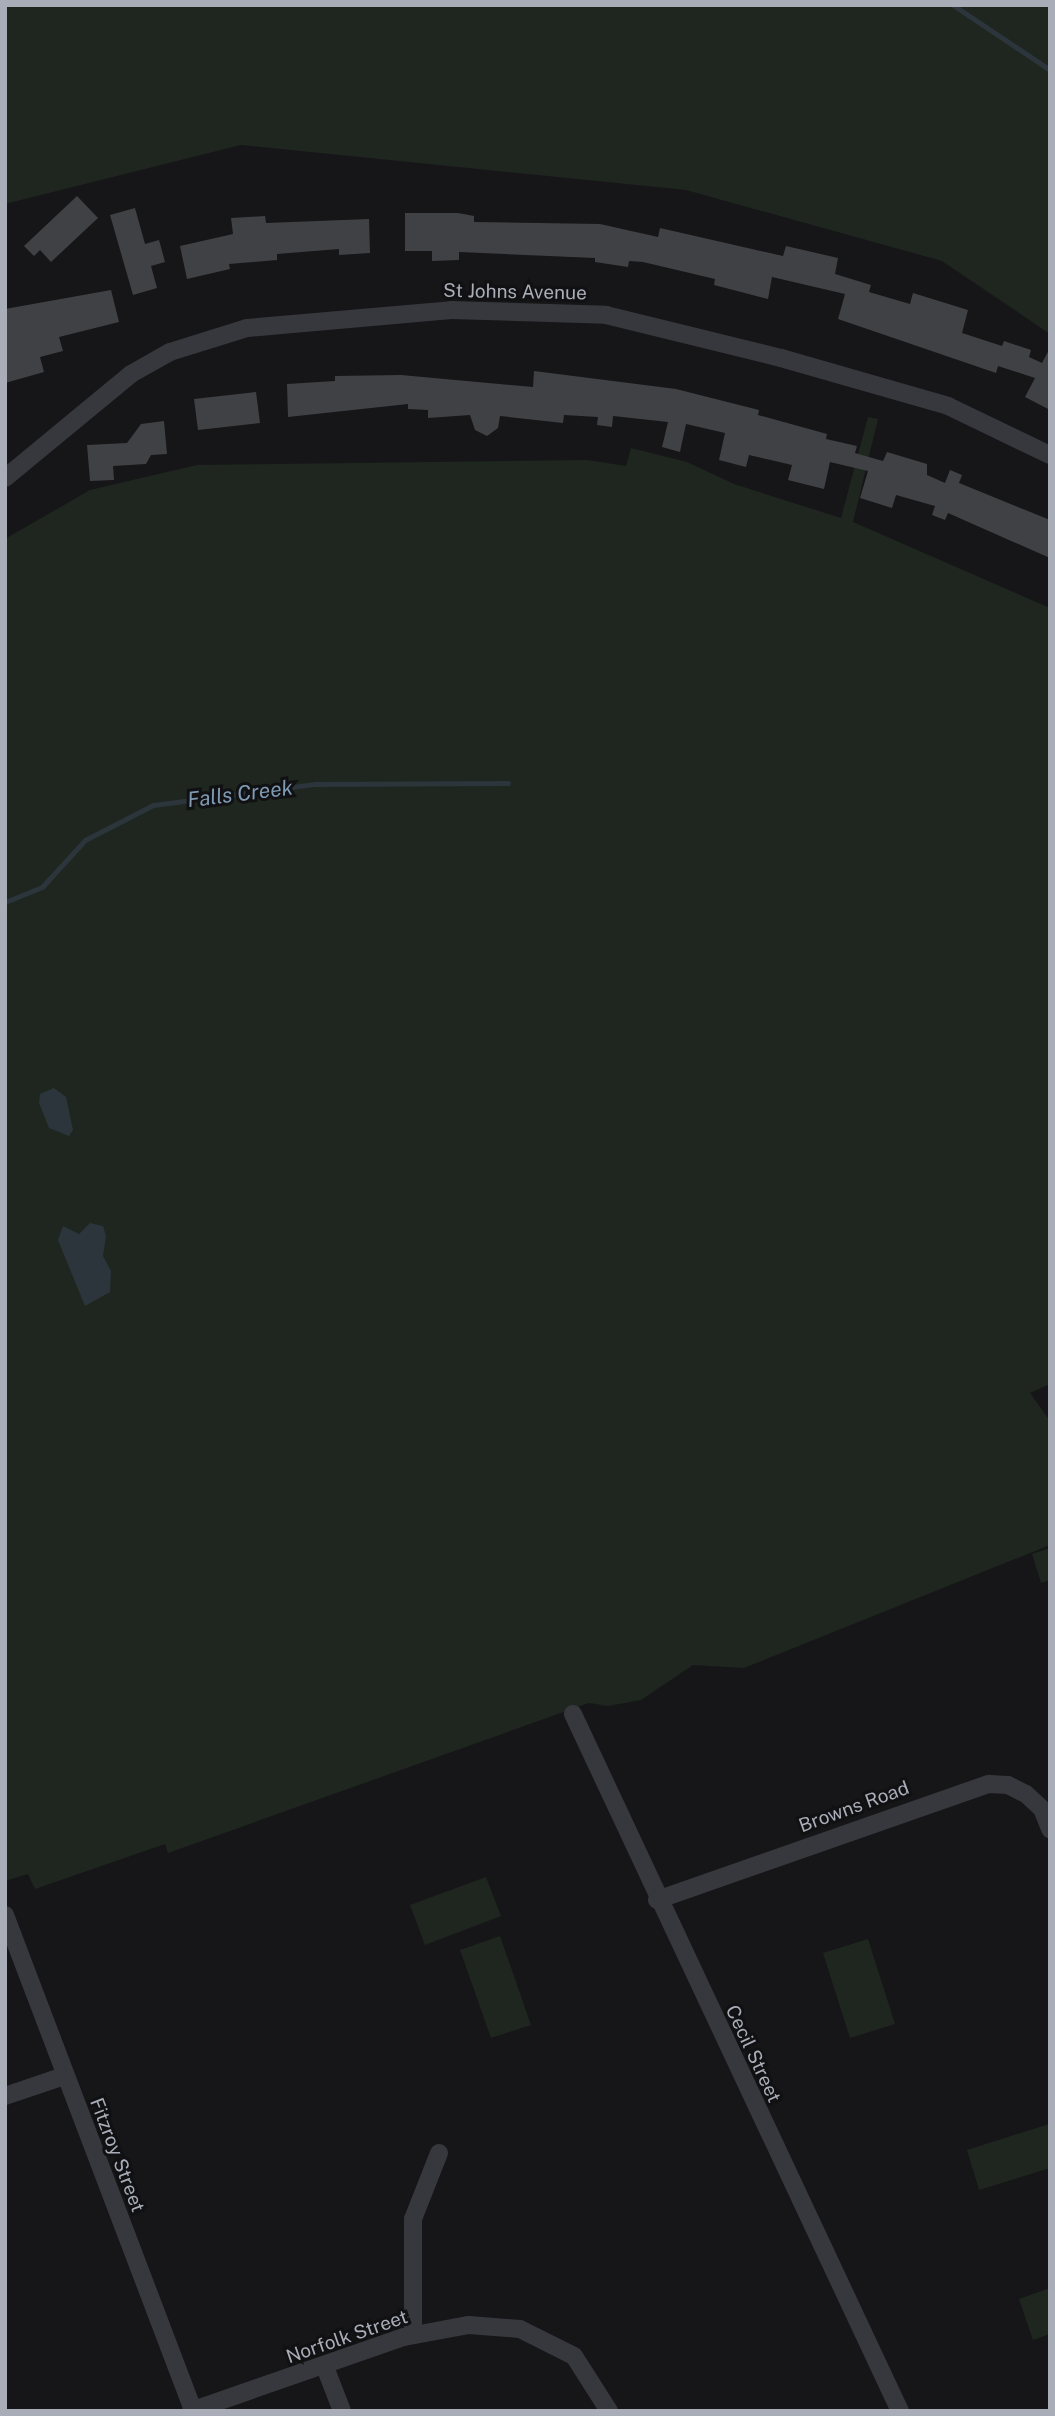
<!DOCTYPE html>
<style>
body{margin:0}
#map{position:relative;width:1055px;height:2416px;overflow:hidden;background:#161618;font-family:"Public Sans",sans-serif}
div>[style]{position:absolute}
.green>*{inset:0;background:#1e261f}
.water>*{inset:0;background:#2c353c}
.stream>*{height:5px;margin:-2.5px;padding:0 2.5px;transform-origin:2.5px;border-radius:2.5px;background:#2c353c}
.building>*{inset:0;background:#404145}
.minor>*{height:18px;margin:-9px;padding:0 9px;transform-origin:9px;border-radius:9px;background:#37383d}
span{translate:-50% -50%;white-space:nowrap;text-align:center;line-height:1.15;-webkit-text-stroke:6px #111113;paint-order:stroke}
.street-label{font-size:19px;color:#a8adb8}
.water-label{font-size:21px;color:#7f9bb3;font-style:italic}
.frame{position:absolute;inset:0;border:7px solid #a8adb8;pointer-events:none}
</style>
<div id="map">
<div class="green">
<div style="clip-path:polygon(5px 5px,1050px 5px,1050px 334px,942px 261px,686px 190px,241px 145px,5px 204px)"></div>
<div style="clip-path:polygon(868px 417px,878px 419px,853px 522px,1050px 608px,1050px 1384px,1030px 1393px,1050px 1421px,1050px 1545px,744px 1668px,693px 1665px,641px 1700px,608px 1706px,589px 1703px,168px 1853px,165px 1844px,35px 1889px,28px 1874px,5px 1881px,5px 539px,90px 490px,197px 465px,587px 460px,626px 466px,631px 448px,687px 462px,734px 484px,841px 518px)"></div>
<div style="clip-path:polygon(1050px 1548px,1050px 1580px,1041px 1583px,1032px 1554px)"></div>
<div style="clip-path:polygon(486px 1877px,501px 1916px,425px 1945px,410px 1905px)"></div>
<div style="clip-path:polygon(500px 1936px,531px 2025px,491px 2038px,460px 1950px)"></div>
<div style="clip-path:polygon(868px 1939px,895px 2024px,850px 2038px,823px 1953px)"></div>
<div style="clip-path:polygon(1049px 2124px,1050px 2168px,979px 2190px,967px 2150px)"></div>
<div style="clip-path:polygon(1050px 2288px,1050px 2334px,1033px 2340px,1019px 2299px)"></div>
</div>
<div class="water">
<div style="clip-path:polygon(54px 1088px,66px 1097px,73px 1130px,69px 1136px,49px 1128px,39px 1103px,40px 1094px)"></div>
<div style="clip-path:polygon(90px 1223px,103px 1226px,106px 1236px,103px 1256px,111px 1271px,110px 1292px,85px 1306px,58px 1240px,63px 1226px,79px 1234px)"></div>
</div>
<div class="stream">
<div style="left:953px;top:5px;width:117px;rotate:33.8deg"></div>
<div style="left:5px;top:902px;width:40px;rotate:-22deg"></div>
<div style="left:42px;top:887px;width:64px;rotate:-47.5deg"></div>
<div style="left:85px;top:840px;width:76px;rotate:-27.2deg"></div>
<div style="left:153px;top:805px;width:162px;rotate:-7.4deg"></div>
<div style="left:314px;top:784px;width:194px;rotate:-0.3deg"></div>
</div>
<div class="building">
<div style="clip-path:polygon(77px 196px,98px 218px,51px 262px,40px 250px,34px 256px,24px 246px)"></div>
<div style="clip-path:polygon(135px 208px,145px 244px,159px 240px,165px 262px,151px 266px,157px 288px,133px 295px,110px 215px)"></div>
<div style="clip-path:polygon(405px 213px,458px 213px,474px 216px,474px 222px,600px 224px,658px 237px,660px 228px,783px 256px,786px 246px,838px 258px,835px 274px,871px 285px,869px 292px,910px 304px,913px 293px,968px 310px,962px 333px,1002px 346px,1004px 341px,1031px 350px,1029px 357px,1042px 363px,1050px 348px,1050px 410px,1025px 397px,1035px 378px,998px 366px,996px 373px,838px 319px,845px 294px,772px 277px,768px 299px,714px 285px,715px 279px,643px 262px,629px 261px,628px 267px,595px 262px,595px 258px,459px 252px,459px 260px,432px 261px,432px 251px,405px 251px)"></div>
<div style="clip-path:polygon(265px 216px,266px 223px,369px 219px,370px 253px,339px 255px,339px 249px,277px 254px,277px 260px,229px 264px,230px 269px,187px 279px,180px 246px,233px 234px,231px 218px)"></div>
<div style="clip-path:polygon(111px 290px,119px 322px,59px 337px,63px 351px,40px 357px,44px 372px,5px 383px,5px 309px)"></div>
<div style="clip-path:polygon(534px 371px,676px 389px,759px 410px,758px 415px,827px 434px,826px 439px,857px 446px,855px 453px,883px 461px,887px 452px,927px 464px,927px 475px,945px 483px,950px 470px,962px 475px,959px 483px,1050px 520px,1050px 558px,948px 513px,945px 520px,932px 515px,935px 506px,896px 495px,892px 508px,860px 498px,868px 471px,830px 462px,824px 489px,788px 480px,792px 465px,749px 455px,746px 467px,719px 460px,725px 433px,686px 424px,680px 452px,662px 447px,668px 422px,613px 416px,612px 427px,597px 425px,598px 417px,564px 415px,563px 423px,500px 416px,498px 428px,487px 436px,475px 430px,470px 415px,428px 418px,428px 410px,408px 409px,408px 404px,288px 417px,287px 384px,335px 381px,335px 376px,401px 375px,533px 387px)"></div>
<div style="clip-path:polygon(256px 392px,260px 423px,198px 430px,194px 399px)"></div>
<div style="clip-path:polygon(164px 421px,167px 454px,151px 455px,146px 464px,113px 466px,114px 480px,90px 481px,87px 445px,127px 443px,141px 424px)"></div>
</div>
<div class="minor">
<div style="left:5px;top:478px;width:163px;rotate:-39.5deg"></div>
<div style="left:131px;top:374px;width:45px;rotate:-29.4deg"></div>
<div style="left:170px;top:352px;width:81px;rotate:-17.3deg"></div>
<div style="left:247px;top:328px;width:205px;rotate:-5deg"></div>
<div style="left:451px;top:310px;width:155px;rotate:1.8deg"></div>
<div style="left:606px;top:315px;width:180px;rotate:13.8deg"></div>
<div style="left:781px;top:358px;width:174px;rotate:16deg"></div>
<div style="left:948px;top:406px;width:113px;rotate:25.7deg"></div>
<div style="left:573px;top:1714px;width:770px;rotate:64.87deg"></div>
<div style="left:657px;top:1900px;width:352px;rotate:-19.3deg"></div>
<div style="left:989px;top:1784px;width:19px;rotate:3deg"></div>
<div style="left:1008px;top:1785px;width:20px;rotate:27deg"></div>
<div style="left:1026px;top:1794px;width:22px;rotate:43deg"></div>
<div style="left:1042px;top:1809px;width:22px;rotate:68deg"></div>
<div style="left:5px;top:1915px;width:529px;rotate:69.2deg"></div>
<div style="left:5px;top:2096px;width:62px;rotate:-18.7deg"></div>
<div style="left:413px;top:2335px;width:116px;rotate:-90deg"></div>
<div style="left:413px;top:2219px;width:71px;rotate:-68.5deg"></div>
<div style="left:325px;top:2367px;width:47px;rotate:68.9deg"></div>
<div style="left:191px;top:2411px;width:225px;rotate:-19.2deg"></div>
<div style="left:404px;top:2337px;width:66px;rotate:-10.5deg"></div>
<div style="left:469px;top:2325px;width:51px;rotate:4.5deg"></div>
<div style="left:520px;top:2329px;width:60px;rotate:26.6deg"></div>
<div style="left:574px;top:2356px;width:65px;rotate:57.5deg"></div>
</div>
<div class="street-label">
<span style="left:515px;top:292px;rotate:1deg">St Johns Avenue</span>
<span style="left:854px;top:1807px;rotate:-20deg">Browns Road</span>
<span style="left:753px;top:2054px;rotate:65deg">Cecil Street</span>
<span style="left:117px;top:2155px;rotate:69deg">Fitzroy Street</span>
<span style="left:347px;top:2337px;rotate:-19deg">Norfolk Street</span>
</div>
<div class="water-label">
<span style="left:240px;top:794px;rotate:-7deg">Falls Creek</span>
</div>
<div class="frame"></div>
</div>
